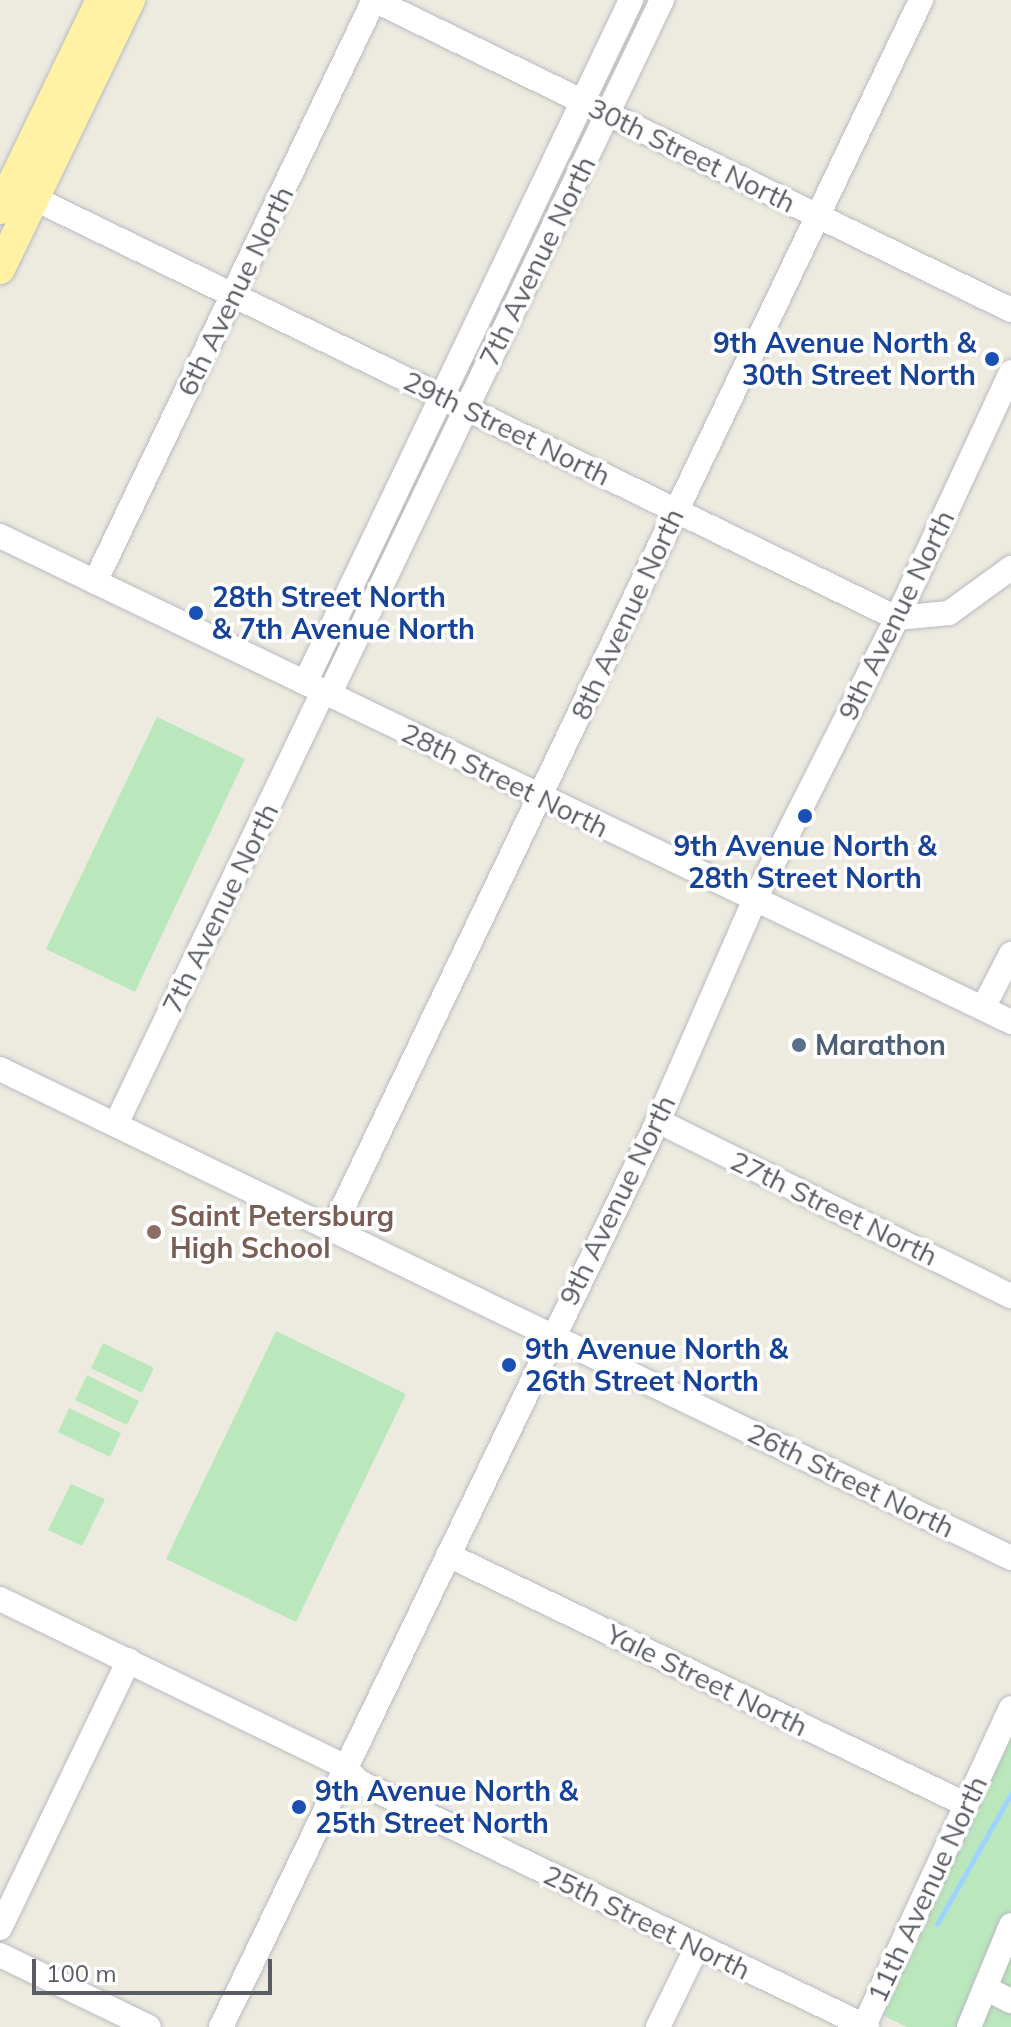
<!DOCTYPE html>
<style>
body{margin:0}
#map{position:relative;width:1011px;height:2027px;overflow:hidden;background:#edebe0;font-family:Mulish,sans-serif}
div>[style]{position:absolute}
.green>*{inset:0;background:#bbe7bc}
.stream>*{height:5px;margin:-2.5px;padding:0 2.5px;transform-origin:2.5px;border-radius:2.5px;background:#9fd3ff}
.roads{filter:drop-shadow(0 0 2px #b9bbc1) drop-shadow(0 0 2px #b9bbc1)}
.minor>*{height:24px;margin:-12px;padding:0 12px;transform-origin:12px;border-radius:12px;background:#fff}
.major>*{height:30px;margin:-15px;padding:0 15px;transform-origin:15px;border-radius:15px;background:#fff2a4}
.dots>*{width:22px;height:22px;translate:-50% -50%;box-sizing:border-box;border:4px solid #fff;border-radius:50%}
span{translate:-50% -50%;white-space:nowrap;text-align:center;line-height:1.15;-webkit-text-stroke:7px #fff;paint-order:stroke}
.street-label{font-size:28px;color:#595d63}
.transit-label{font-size:28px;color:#164399;font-weight:700}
.right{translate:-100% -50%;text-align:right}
.left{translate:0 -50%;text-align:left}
.service-label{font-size:28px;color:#4e5e75;font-weight:700}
.education-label{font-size:28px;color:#785e54;font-weight:700}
.scale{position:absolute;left:32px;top:1959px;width:240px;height:36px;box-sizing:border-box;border:4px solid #595d63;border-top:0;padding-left:10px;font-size:24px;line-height:28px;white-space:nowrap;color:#595d63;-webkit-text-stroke:6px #fff;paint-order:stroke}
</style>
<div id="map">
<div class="green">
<div style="clip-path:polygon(157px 717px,245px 759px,135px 992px,46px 949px)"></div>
<div style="clip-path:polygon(276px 1331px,406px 1394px,296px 1622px,166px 1559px)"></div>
<div style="clip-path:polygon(103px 1343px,154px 1368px,142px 1393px,91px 1368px)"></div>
<div style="clip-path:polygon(87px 1375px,139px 1401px,127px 1425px,75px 1400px)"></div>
<div style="clip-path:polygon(69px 1408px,121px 1433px,110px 1457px,58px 1432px)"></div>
<div style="clip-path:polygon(71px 1484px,105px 1499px,82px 1546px,48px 1530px)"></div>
<div style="clip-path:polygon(1011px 1737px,1011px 2027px,907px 2027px,880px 2014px)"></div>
</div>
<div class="stream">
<div style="left:937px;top:1924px;width:150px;rotate:-60.4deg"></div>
</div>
<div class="roads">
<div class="minor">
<div style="left:19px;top:191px;width:976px;rotate:25.94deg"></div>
<div style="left:897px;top:618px;width:52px;rotate:-5.5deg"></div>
<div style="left:949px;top:613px;width:77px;rotate:-36deg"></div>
<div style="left:0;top:536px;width:1122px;rotate:25.67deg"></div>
<div style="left:95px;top:582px;width:645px;rotate:-64.39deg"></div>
<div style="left:374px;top:0;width:708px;rotate:25.95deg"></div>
<div style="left:305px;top:683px;width:757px;rotate:-64.48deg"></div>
<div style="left:329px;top:695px;width:771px;rotate:-64.4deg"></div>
<div style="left:983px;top:1008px;width:61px;rotate:-62.6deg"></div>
<div style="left:0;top:1069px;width:1123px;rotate:25.81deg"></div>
<div style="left:658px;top:1121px;width:394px;rotate:26.4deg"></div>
<div style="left:116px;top:1124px;width:479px;rotate:-64.4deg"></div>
<div style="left:333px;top:1228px;width:1362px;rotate:-64.41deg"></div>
<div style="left:448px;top:1555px;width:574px;rotate:25.72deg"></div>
<div style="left:0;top:1599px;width:382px;rotate:25.9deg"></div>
<div style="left:344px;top:1766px;width:22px;rotate:47deg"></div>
<div style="left:359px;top:1782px;width:564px;rotate:25.75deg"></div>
<div style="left:0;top:1928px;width:297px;rotate:-64.3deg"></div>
<div style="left:0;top:1955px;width:165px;rotate:25.8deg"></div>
<div style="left:985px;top:1988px;width:29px;rotate:27deg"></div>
<div style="left:864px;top:2026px;width:350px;rotate:-65.2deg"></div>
<div style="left:221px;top:2027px;width:1006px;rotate:-64.25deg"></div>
<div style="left:658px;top:1121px;width:240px;rotate:-66.4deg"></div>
<div style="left:754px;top:901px;width:317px;rotate:-63.2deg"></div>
<div style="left:897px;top:618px;width:271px;rotate:-65.1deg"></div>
<div style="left:658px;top:2027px;width:89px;rotate:-64deg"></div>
<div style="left:969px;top:2027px;width:110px;rotate:-67.6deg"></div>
</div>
<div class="major">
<div style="left:0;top:209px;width:232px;rotate:-64.2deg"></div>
<div style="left:0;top:269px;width:299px;rotate:-64.2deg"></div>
</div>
</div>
<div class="dots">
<div style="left:992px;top:359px;background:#1a4fb4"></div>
<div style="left:196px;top:613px;background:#1a4fb4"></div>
<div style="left:805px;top:816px;background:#1a4fb4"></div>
<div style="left:799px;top:1045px;background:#5c6f8a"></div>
<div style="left:154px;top:1232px;background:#8d6e63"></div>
<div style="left:509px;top:1365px;background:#1a4fb4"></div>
<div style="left:299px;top:1807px;background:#1a4fb4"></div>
</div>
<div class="street-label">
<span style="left:692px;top:155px;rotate:26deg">30th Street North</span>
<span style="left:537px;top:261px;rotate:-64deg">7th Avenue North</span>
<span style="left:235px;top:291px;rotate:-64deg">6th Avenue North</span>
<span style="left:507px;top:428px;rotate:26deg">29th Street North</span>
<span style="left:627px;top:614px;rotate:-65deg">8th Avenue North</span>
<span style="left:896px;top:615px;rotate:-64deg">9th Avenue North</span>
<span style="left:505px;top:780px;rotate:26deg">28th Street North</span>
<span style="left:220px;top:908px;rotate:-64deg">7th Avenue North</span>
<span style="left:617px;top:1200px;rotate:-64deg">9th Avenue North</span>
<span style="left:834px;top:1208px;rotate:26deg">27th Street North</span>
<span style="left:851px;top:1480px;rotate:26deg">26th Street North</span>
<span style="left:707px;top:1680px;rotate:26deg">Yale Street North</span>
<span style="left:927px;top:1889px;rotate:-65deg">11th Avenue North</span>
<span style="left:647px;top:1922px;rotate:26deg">25th Street North</span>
</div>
<div class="transit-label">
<span class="right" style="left:976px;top:359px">9th Avenue North &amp;<br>30th Street North</span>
<span class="left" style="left:212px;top:613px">28th Street North<br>&amp; 7th Avenue North</span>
<span style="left:805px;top:862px">9th Avenue North &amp;<br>28th Street North</span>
<span class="left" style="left:525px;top:1365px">9th Avenue North &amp;<br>26th Street North</span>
<span class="left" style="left:315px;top:1807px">9th Avenue North &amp;<br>25th Street North</span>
</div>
<div class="service-label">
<span class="left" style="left:815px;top:1045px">Marathon</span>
</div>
<div class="education-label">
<span class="left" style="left:170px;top:1232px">Saint Petersburg<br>High School</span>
</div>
<div class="scale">100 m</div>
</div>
